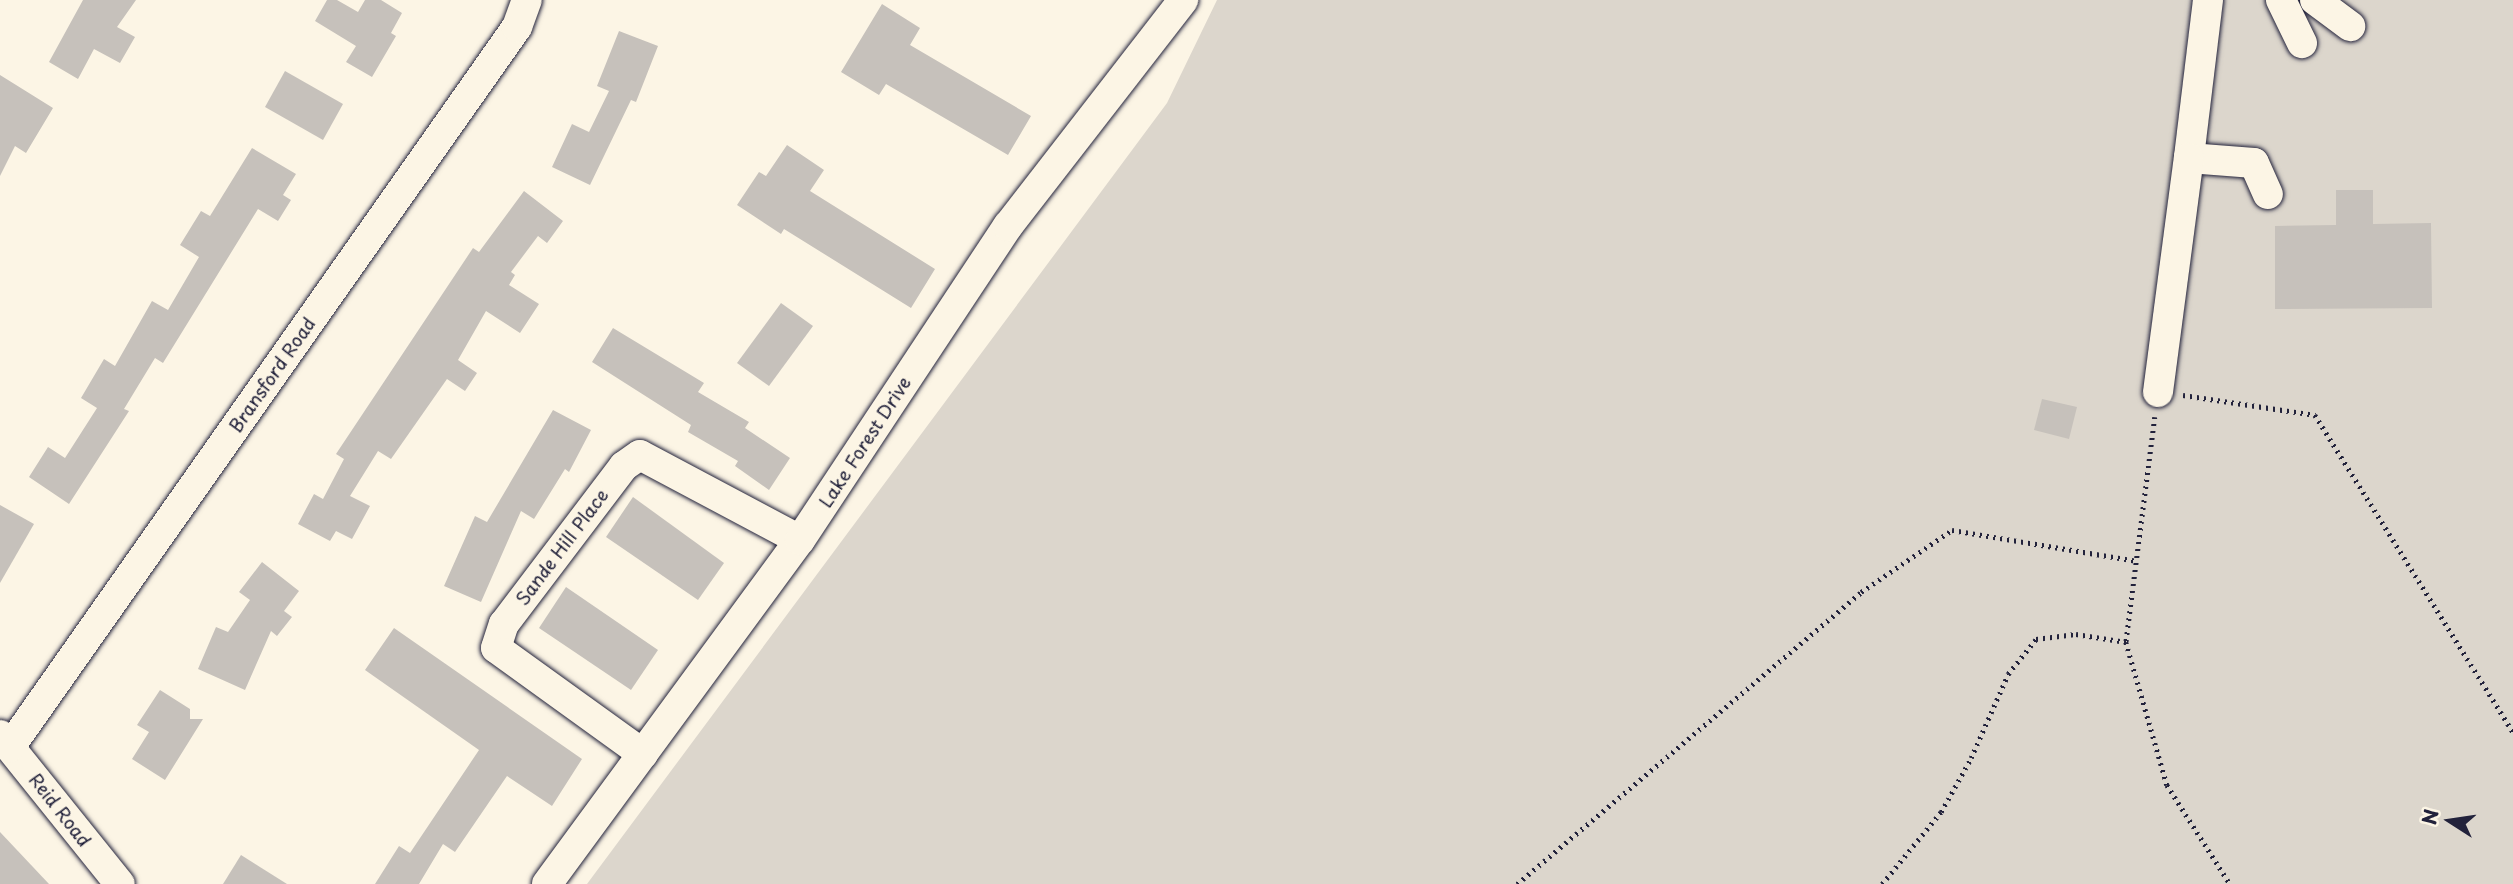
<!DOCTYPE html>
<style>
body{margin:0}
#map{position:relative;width:2513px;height:884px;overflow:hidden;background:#fcf5e5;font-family:"Playpen Sans",sans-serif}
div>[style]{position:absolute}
.green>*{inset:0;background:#dcd6cc}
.building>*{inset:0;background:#c6c1bb}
.path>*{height:4.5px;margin-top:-2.25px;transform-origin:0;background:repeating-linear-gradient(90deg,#22223b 0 2px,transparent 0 7px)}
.roads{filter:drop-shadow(0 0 2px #22223b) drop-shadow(0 0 2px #22223b)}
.minor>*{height:30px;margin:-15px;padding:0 15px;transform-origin:15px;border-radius:15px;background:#fcf5e5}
span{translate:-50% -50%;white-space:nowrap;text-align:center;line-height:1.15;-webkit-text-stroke:5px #fcf5e5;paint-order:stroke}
.street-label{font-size:18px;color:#22223b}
.north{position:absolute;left:2415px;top:786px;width:70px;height:70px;-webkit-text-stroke:5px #fcf5e5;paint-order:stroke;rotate:282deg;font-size:19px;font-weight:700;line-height:28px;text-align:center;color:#22223b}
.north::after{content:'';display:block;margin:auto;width:24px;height:32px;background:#22223b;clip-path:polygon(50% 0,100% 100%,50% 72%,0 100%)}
</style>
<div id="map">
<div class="green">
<div style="clip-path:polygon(1217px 0,2513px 0,2513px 884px,587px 884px,1167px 103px)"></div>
</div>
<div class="building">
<div style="clip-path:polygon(83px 0,136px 0,117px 27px,135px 37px,120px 63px,94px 49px,78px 79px,49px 62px)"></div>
<div style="clip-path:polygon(327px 0,337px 0,358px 12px,365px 0,381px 0,402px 13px,391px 33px,396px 36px,372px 77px,346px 62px,356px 46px,315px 21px)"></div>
<div style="clip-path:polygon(882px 4px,920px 28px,910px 45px,1031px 116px,1008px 155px,886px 84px,879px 95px,841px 72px)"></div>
<div style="clip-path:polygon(619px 31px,658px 46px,636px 102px,631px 100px,590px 185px,552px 167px,572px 124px,589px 132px,609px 91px,597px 86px)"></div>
<div style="clip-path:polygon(285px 71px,343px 104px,323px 140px,265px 107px)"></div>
<div style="clip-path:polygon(0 75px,53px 108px,26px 153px,15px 146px,0 176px)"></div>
<div style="clip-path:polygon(787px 145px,824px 170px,810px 191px,935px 269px,911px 308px,784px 229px,781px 234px,737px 205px,759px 172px,766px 176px)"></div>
<div style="clip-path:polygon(252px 148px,296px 174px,283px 195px,291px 200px,278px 221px,258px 209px,163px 363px,155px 358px,124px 409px,129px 411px,69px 504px,29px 477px,48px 447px,65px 458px,97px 408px,81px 398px,104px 359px,115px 366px,152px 301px,168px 310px,199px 257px,180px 245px,201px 211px,210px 216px)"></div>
<div style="clip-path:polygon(2336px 190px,2373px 190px,2373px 224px,2431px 223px,2432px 308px,2275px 309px,2275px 226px,2336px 225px)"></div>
<div style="clip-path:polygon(524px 191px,563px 221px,547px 243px,538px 236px,511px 272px,515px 275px,509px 285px,539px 304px,520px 333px,486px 311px,458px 360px,477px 373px,465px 391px,447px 379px,391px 459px,378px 451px,350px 496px,370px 506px,352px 539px,336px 531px,330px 541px,298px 524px,314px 494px,323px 499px,344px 459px,336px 454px,473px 248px,479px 252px)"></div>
<div style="clip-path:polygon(781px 303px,813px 326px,769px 386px,737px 363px)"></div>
<div style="clip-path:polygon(613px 328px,704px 383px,698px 392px,749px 422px,745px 428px,790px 458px,769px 490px,735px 466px,738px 461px,688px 432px,691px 425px,592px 362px)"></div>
<div style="clip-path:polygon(2042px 399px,2077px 407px,2069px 439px,2034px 430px)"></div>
<div style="clip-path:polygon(553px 410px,591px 430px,569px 472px,565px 469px,534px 519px,521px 511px,481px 602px,444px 586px,475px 516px,487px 522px)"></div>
<div style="clip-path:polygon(633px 497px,724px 563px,698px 600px,606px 537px)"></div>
<div style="clip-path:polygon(0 505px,34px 524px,0 583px)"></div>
<div style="clip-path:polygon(262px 562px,299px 591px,284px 611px,292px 617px,277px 636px,271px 631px,245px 690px,198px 669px,216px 627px,228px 632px,250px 600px,239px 592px)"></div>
<div style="clip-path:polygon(566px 587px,658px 650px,631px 690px,539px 628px)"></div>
<div style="clip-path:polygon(394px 628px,582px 759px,552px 806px,507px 776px,455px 852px,443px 844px,419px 884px,375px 884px,399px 846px,410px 853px,479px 750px,365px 670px)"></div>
<div style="clip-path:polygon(160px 690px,190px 709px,190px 719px,203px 719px,165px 780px,132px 759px,149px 732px,137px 725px)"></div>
<div style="clip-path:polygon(0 832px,49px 884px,0 884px)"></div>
<div style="clip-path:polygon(241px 855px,287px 884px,223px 884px)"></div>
</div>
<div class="path">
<div style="left:2183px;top:395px;width:134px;rotate:8.6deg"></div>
<div style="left:2315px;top:415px;width:374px;rotate:58deg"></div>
<div style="left:2155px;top:417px;width:227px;rotate:97.3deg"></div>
<div style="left:2126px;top:642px;width:149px;rotate:74deg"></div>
<div style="left:2167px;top:785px;width:117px;rotate:57.5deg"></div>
<div style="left:1517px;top:884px;width:451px;rotate:-40.3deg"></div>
<div style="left:1861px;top:592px;width:110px;rotate:-34.3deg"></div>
<div style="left:1952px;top:530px;width:188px;rotate:9.5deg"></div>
<div style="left:1882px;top:884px;width:93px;rotate:-50.7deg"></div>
<div style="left:1941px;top:812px;width:62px;rotate:-60.9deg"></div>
<div style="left:1971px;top:758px;width:92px;rotate:-66.2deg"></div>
<div style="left:2008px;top:674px;width:45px;rotate:-51.3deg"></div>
<div style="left:2036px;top:639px;width:40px;rotate:-7.1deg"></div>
<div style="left:2076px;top:634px;width:51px;rotate:9.1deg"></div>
</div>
<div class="roads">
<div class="minor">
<div style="left:2208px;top:0;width:159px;rotate:96.9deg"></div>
<div style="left:2189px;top:158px;width:65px;rotate:4.4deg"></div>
<div style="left:2254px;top:163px;width:34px;rotate:66deg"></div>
<div style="left:2281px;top:0;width:48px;rotate:64deg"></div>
<div style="left:2315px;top:0;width:44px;rotate:36.6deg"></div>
<div style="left:2158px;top:392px;width:236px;rotate:-82.5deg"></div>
<div style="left:0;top:735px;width:191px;rotate:51.2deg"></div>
<div style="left:10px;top:747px;width:881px;rotate:-54.85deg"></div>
<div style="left:517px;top:27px;width:29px;rotate:-70deg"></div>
<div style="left:643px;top:754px;width:181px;rotate:-144.2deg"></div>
<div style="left:496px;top:648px;width:25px;rotate:-72deg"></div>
<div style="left:504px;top:624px;width:198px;rotate:-52.8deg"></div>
<div style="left:624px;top:466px;width:19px;rotate:-35deg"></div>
<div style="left:640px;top:455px;width:181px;rotate:28deg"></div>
<div style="left:547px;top:884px;width:427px;rotate:-53.7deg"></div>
<div style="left:800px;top:540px;width:377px;rotate:-56.5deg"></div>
<div style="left:1008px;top:226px;width:286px;rotate:-52.2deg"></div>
</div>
</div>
<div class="street-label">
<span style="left:272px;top:375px;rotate:-55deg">Bransford Road</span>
<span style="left:865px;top:442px;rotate:-57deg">Lake Forest Drive</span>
<span style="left:562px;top:547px;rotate:-53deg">Sande Hill Place</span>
<span style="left:60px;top:810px;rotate:52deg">Reid Road</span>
</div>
<div class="north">N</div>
</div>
